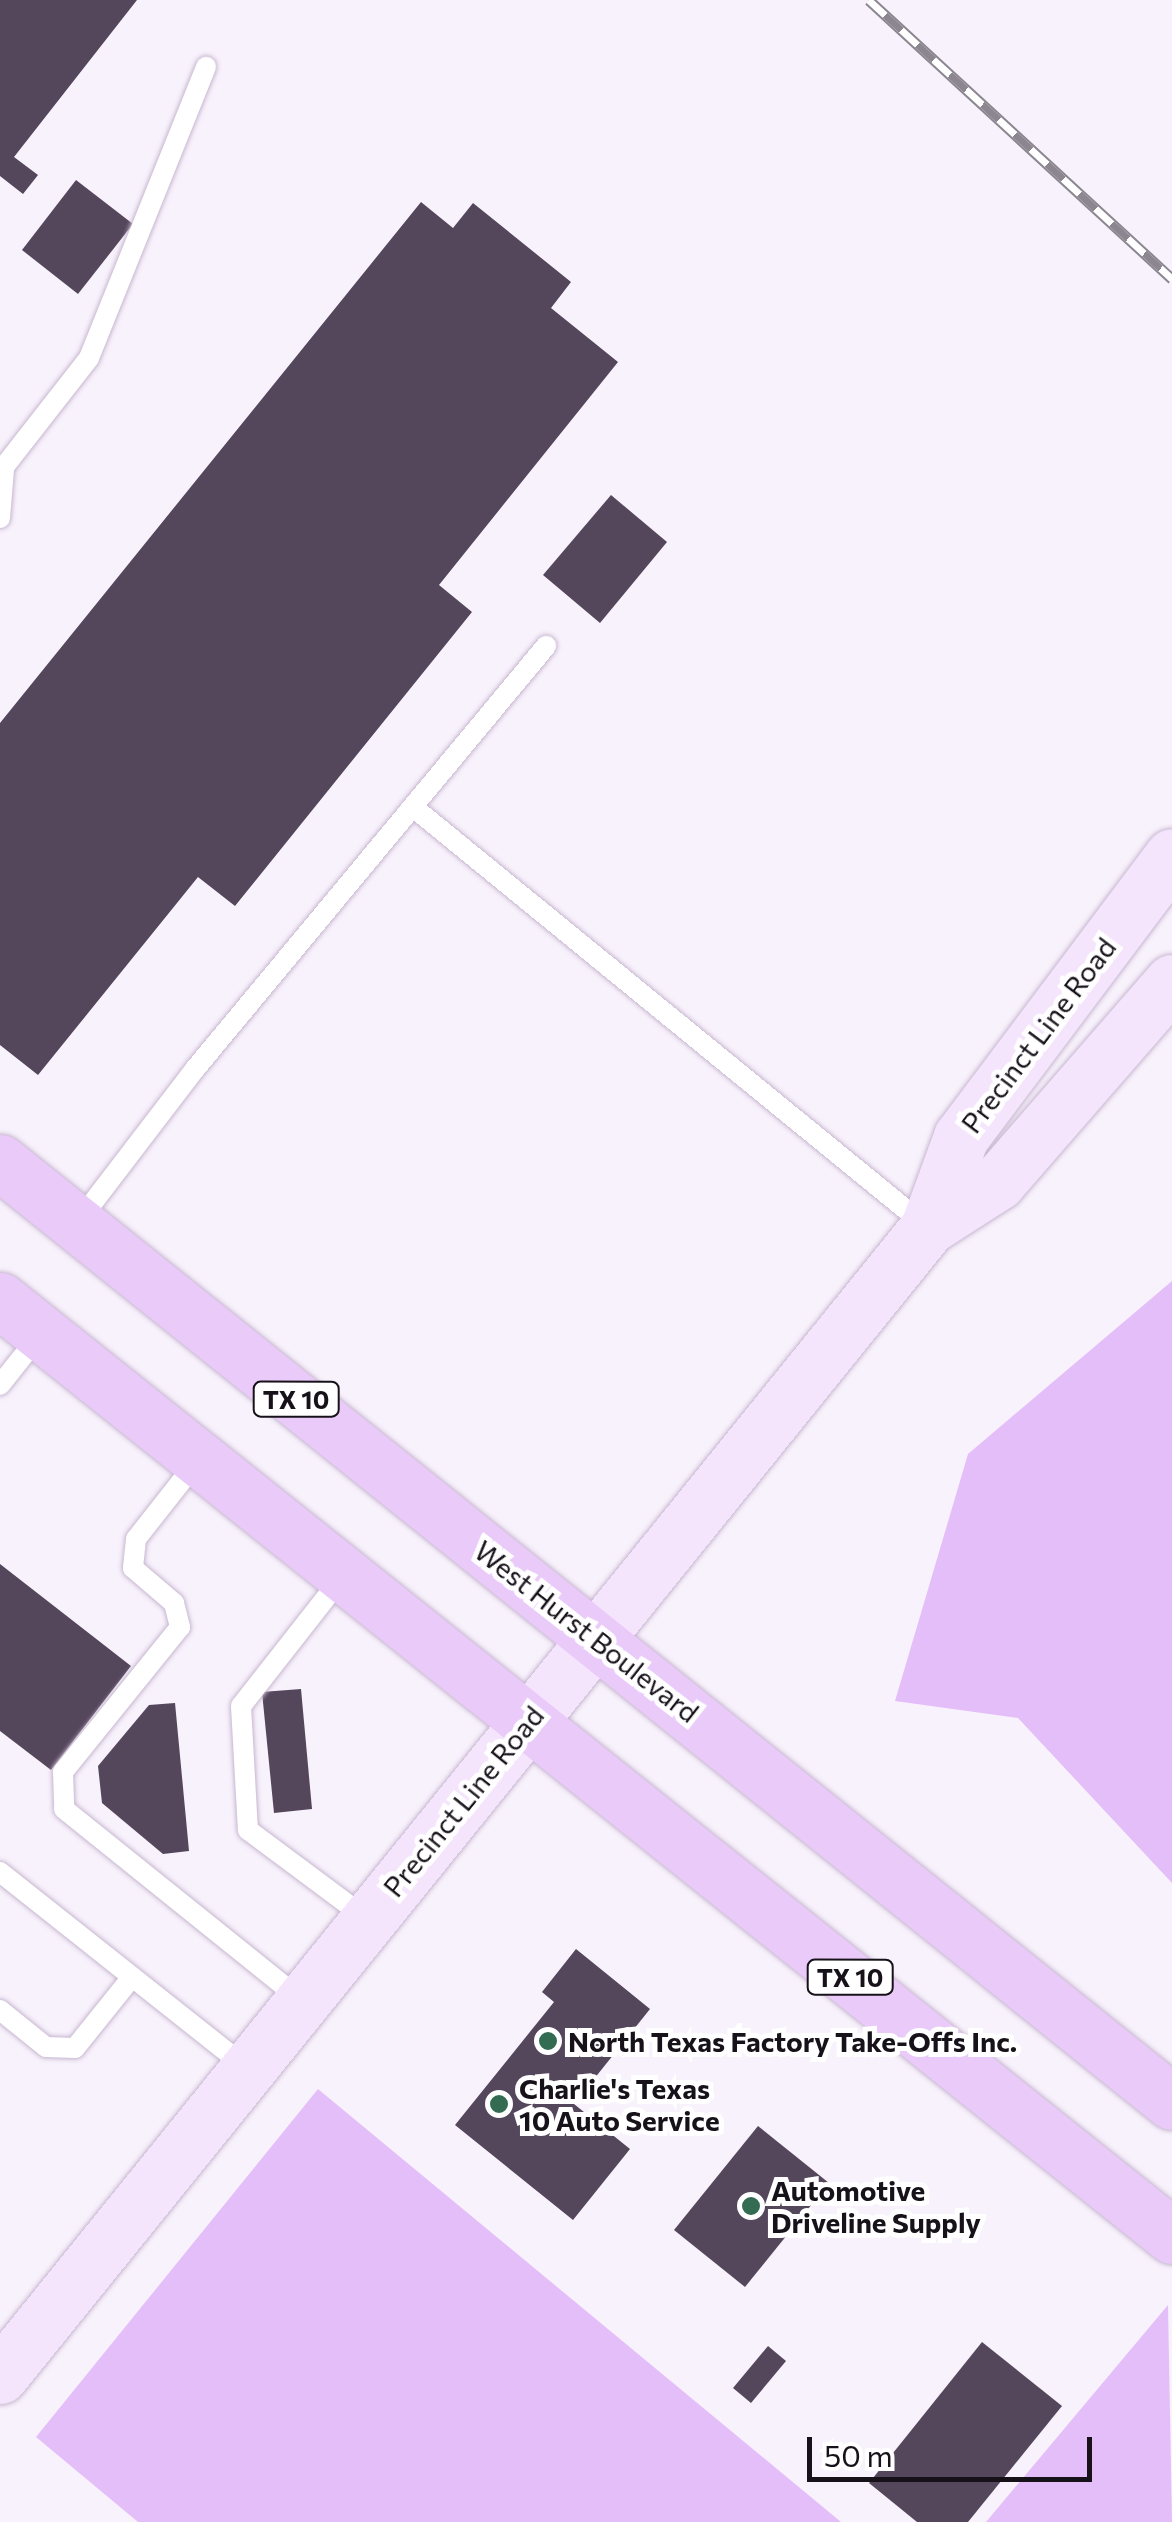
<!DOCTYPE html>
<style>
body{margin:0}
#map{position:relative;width:1172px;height:2522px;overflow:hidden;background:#f8f2fc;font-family:Commissioner,sans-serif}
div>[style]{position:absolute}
.green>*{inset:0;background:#e4bef8}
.building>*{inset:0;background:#54465b}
.roads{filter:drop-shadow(0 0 2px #c7b7d0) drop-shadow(0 0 2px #c7b7d0)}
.lane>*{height:20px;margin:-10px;padding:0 10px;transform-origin:10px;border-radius:10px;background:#fff}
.secondary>*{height:55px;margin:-27.5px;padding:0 27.5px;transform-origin:27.5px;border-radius:27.5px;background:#f4e4fc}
.primary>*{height:55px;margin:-27.5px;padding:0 27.5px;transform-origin:27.5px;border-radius:27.5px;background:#e9caf9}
.rail>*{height:11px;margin-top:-5.5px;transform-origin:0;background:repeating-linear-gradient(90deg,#fff 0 22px,#8b868f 0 44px);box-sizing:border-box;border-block:2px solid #8b868f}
.dots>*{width:28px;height:28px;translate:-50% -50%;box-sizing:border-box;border:5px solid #fff;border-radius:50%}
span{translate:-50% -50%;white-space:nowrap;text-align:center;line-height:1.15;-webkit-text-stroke:10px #fff;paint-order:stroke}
.shield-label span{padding:2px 8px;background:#fff;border:2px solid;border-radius:8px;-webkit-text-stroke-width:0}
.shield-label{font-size:25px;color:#17121a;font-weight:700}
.street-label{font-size:28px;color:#17121a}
.poi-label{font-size:28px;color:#17121a;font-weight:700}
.left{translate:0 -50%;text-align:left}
.scale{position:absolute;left:807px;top:2437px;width:285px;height:45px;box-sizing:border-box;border:5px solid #17121a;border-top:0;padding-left:12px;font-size:30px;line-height:35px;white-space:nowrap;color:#17121a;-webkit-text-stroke:8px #fff;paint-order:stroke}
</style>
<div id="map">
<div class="green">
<div style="clip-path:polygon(1172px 1281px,1172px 1883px,1018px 1718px,895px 1701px,968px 1454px)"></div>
<div style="clip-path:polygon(318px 2089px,841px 2522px,138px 2522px,36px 2437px)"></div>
<div style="clip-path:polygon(1168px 2305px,1172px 2522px,986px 2522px)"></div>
</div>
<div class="building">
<div style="clip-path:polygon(0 0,137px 0,14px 157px,38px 175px,23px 194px,0 176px)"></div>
<div style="clip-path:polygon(76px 180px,133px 224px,78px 294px,22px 250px)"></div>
<div style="clip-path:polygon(421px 202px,453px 228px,473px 203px,571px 282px,551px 308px,618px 362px,439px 585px,472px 612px,235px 906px,198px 877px,38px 1075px,0 1045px,0 723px)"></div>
<div style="clip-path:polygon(611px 495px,667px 542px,600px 623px,543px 575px)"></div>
<div style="clip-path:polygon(0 1564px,131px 1666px,51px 1770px,0 1731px)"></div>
<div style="clip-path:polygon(301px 1689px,312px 1809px,274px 1813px,262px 1692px)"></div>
<div style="clip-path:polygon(175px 1703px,189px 1851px,163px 1854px,102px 1803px,98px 1766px,149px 1705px)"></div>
<div style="clip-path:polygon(576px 1949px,650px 2009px,574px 2104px,630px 2149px,573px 2220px,455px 2125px,554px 2002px,542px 1992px)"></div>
<div style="clip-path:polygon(758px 2126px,829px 2183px,745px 2287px,674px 2230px)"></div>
<div style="clip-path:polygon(982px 2342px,1062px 2406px,968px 2522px,917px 2522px,869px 2483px)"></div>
<div style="clip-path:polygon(768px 2346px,786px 2361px,751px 2403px,733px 2388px)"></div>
</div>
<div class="roads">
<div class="lane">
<div style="left:0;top:472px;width:145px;rotate:-52deg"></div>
<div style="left:89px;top:358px;width:314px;rotate:-68.1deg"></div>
<div style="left:0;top:518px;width:49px;rotate:-85.3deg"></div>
<div style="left:413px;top:807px;width:662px;rotate:39.24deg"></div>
<div style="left:78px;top:1222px;width:193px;rotate:-52.6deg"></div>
<div style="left:195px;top:1069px;width:550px;rotate:-50.31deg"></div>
<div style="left:0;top:1385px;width:63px;rotate:-51.5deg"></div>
<div style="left:199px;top:1459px;width:102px;rotate:128.2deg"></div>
<div style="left:136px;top:1539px;width:29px;rotate:96deg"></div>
<div style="left:133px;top:1568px;width:54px;rotate:40.5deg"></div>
<div style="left:174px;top:1603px;width:25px;rotate:76deg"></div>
<div style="left:180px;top:1627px;width:186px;rotate:128.9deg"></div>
<div style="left:63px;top:1772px;width:37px;rotate:88deg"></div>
<div style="left:64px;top:1809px;width:303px;rotate:38.8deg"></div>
<div style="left:343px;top:1576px;width:165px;rotate:128.1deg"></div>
<div style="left:241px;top:1706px;width:124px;rotate:86.8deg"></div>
<div style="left:248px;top:1830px;width:147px;rotate:36.7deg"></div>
<div style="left:0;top:1872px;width:314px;rotate:38.4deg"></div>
<div style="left:0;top:2010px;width:59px;rotate:38.8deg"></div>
<div style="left:46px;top:2047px;width:29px;rotate:2deg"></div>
<div style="left:75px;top:2048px;width:91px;rotate:-51.2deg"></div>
</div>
<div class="secondary">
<div style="left:928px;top:1227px;width:96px;rotate:-69.9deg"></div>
<div style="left:961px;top:1137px;width:351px;rotate:-53.1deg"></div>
<div style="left:0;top:2376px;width:1477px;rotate:-51.07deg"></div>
<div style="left:928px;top:1227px;width:83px;rotate:-32.7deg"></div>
<div style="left:998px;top:1182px;width:265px;rotate:-49deg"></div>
</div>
<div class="primary">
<div style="left:0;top:1162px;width:1502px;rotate:38.73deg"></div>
<div style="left:0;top:1300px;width:1500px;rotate:38.61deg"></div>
</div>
</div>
<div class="rail">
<div style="left:869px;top:0;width:412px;rotate:42.6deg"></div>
</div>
<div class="dots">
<div style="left:548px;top:2041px;background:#336c53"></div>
<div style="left:499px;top:2104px;background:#336c53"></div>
<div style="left:751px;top:2206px;background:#336c53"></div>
</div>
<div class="shield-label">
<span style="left:296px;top:1399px">TX 10</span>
<span style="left:850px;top:1977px">TX 10</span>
</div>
<div class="street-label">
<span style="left:1038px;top:1035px;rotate:-53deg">Precinct Line Road</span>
<span style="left:587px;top:1631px;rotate:38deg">West Hurst Boulevard</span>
<span style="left:463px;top:1801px;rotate:-51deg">Precinct Line Road</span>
</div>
<div class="poi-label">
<span class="left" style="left:568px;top:2041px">North Texas Factory Take-Offs Inc.</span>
<span class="left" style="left:519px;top:2104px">Charlie's Texas<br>10 Auto Service</span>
<span class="left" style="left:771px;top:2206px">Automotive<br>Driveline Supply</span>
</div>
<div class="scale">50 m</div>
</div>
